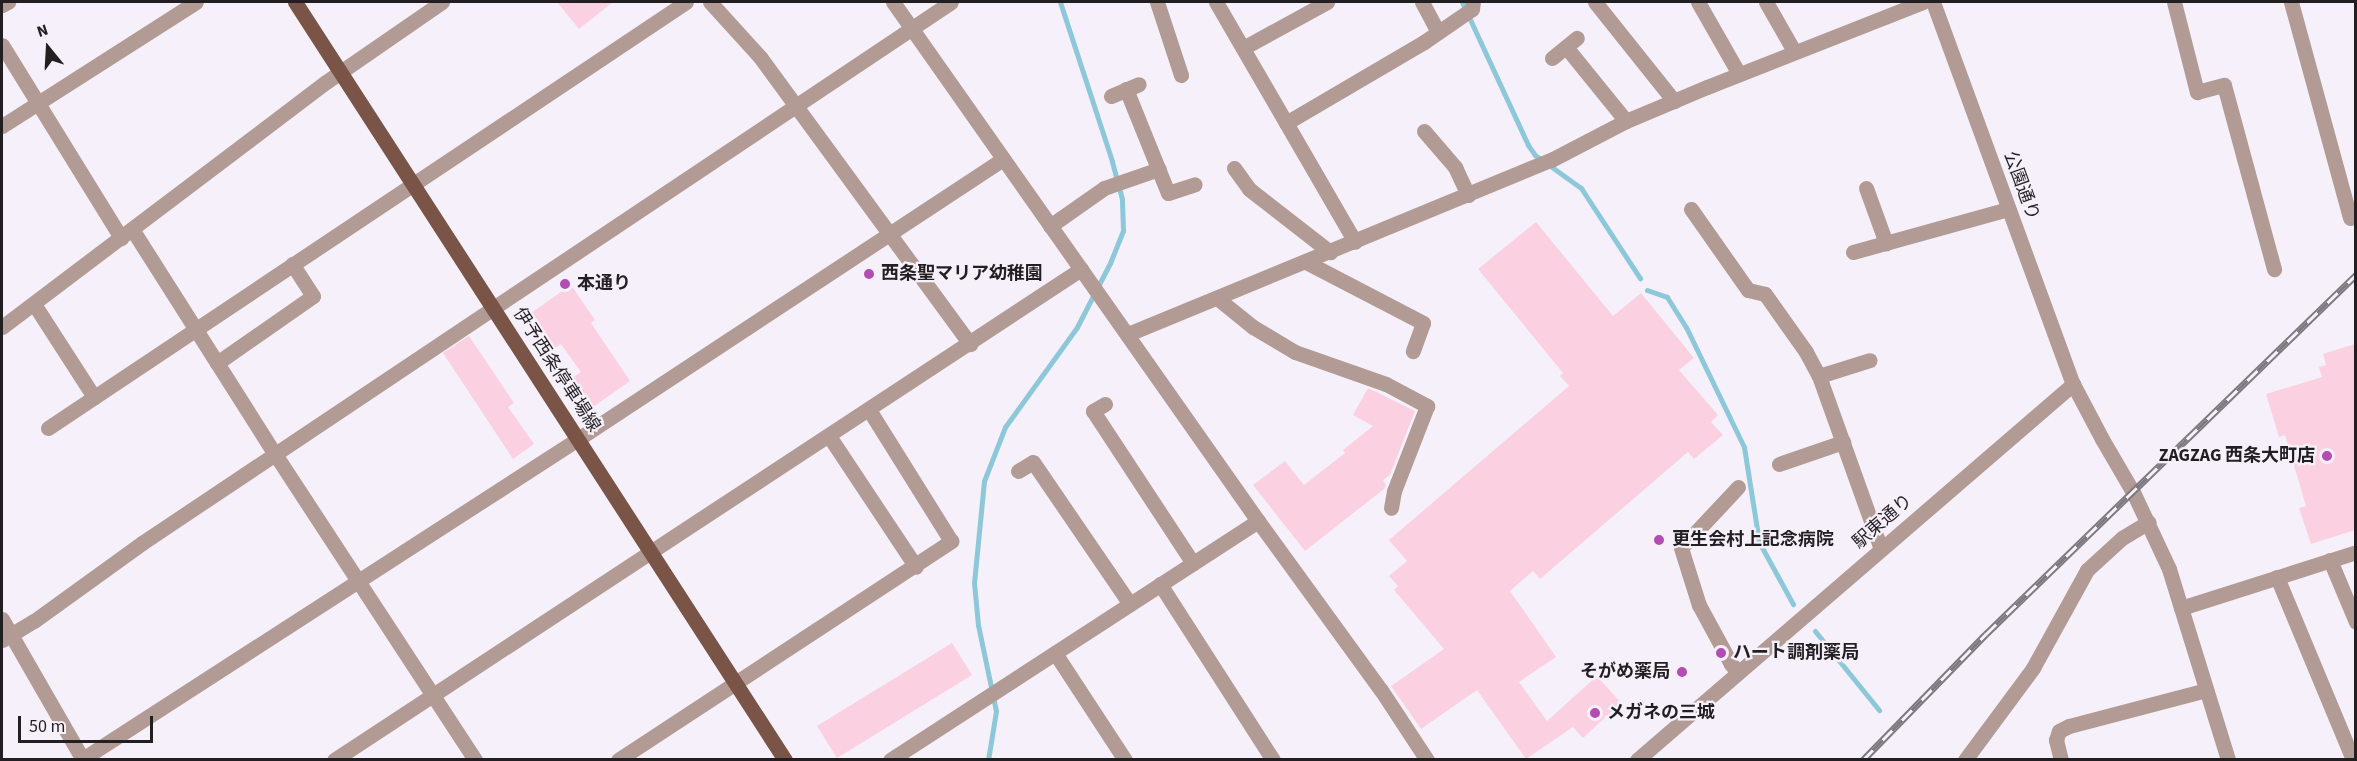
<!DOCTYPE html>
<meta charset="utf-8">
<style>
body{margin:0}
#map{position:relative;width:2357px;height:761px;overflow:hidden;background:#f5f0f9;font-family:"Source Sans 3","Noto Sans JP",sans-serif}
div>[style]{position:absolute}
.stream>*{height:5px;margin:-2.5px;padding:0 2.5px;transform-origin:2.5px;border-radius:2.5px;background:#8dc8da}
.building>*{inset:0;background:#fbd1e2}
.minor>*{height:15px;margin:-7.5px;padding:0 7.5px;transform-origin:7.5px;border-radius:7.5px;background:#b29b94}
.major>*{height:15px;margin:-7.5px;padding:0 7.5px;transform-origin:7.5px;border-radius:7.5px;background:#7a5447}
.rail>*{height:7px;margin-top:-3.5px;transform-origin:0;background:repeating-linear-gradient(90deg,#f5f0f9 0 14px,#7d7a7f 0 28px);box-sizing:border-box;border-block:2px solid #7d7a7f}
.dots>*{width:16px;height:16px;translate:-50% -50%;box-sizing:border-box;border:3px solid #f5f0f9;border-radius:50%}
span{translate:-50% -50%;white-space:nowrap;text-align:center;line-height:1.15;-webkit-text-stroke:4.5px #f5f0f9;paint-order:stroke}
.street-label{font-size:18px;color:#211f22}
.poi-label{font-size:18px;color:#211f22;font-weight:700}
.left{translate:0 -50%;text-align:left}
.right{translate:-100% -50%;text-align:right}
.frame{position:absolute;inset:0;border:3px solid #211f22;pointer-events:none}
.north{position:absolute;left:18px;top:18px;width:60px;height:60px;-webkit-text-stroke:4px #f5f0f9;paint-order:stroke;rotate:342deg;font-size:16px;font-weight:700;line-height:24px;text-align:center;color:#211f22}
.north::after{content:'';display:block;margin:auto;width:21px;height:27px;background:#211f22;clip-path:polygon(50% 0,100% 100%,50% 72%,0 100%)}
.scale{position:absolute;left:18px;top:716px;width:135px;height:27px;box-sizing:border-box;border:3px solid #211f22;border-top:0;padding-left:8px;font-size:18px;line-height:21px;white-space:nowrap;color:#211f22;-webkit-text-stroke:4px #f5f0f9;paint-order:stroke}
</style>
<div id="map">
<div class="stream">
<div style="left:1462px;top:2px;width:157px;rotate:65.2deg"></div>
<div style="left:1528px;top:145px;width:12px;rotate:55deg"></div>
<div style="left:1535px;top:155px;width:57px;rotate:35.7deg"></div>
<div style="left:1581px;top:188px;width:108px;rotate:56.8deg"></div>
<div style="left:1647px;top:290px;width:21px;rotate:19deg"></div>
<div style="left:1667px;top:297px;width:36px;rotate:58deg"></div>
<div style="left:1686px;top:327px;width:133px;rotate:64.2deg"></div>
<div style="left:1744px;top:447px;width:96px;rotate:81deg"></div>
<div style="left:1759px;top:542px;width:71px;rotate:61.3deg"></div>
<div style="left:1815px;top:631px;width:102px;rotate:51deg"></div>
<div style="left:988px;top:760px;width:50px;rotate:-80.7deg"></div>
<div style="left:996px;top:711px;width:88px;rotate:-101.8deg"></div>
<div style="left:978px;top:625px;width:42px;rotate:-95.4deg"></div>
<div style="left:974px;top:583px;width:102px;rotate:-84.4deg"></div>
<div style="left:984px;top:481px;width:58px;rotate:-68.7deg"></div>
<div style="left:1005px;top:427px;width:123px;rotate:-54.2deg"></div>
<div style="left:1077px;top:327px;width:72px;rotate:-62.7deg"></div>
<div style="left:1110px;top:263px;width:35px;rotate:-68deg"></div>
<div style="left:1123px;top:230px;width:31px;rotate:-92deg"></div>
<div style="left:1122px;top:199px;width:39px;rotate:-105deg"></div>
<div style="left:1112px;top:161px;width:167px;rotate:-108.1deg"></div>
</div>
<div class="building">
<div style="clip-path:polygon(557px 2px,613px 2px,579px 29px)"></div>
<div style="clip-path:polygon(1536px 222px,1613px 316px,1641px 293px,1694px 358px,1679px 370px,1718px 415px,1711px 422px,1723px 435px,1694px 459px,1688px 452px,1540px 579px,1533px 571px,1510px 591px,1556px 657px,1519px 682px,1547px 721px,1597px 676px,1621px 703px,1583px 738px,1573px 727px,1526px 759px,1477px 690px,1421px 729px,1391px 686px,1444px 649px,1394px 590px,1398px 586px,1389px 576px,1407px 561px,1389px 540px,1569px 386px,1560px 376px,1563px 373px,1478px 269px)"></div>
<div style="clip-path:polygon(571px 285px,595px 320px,591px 323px,630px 381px,593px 407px,572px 378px,581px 372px,561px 344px,555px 348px,531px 313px)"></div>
<div style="clip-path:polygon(469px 336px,514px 403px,508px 407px,534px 444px,513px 459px,443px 353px)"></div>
<div style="clip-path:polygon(2355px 344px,2355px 530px,2311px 544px,2299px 508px,2306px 506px,2285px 435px,2279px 437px,2266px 394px,2322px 377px,2319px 367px,2326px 365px,2323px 354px)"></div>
<div style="clip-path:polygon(1368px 388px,1415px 411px,1390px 475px,1383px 480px,1386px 485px,1384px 489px,1305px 551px,1253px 485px,1285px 461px,1304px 485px,1345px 453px,1343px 450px,1373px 426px,1353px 415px)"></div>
<div style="clip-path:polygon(952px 643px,972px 675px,837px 758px,817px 726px)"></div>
</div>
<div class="minor">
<div style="left:710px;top:2px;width:74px;rotate:47.7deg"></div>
<div style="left:760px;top:57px;width:356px;rotate:53.8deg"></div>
<div style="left:893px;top:2px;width:634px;rotate:54.88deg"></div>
<div style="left:1258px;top:521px;width:209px;rotate:54deg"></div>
<div style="left:1381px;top:690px;width:84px;rotate:56.7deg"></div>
<div style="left:1157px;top:2px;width:77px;rotate:71.8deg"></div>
<div style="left:1216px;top:2px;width:277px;rotate:59.9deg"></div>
<div style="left:1422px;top:2px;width:34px;rotate:62deg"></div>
<div style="left:1595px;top:2px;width:127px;rotate:51.4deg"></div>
<div style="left:1698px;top:2px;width:83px;rotate:60.3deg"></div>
<div style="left:1766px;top:2px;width:56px;rotate:60.3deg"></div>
<div style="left:1933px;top:2px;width:407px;rotate:69.9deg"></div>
<div style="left:2073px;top:384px;width:62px;rotate:62.2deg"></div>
<div style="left:2102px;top:439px;width:61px;rotate:59.7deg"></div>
<div style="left:2133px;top:492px;width:85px;rotate:64.9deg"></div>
<div style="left:2169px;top:569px;width:200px;rotate:72.8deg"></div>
<div style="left:2174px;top:2px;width:93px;rotate:75.7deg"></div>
<div style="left:2197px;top:92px;width:28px;rotate:-15deg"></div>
<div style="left:2224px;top:85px;width:191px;rotate:74.8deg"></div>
<div style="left:2291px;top:2px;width:224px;rotate:74.7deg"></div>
<div style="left:2px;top:5px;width:7px;rotate:-27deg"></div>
<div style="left:2px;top:45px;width:227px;rotate:58.3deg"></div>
<div style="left:1566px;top:47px;width:95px;rotate:51deg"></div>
<div style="left:1243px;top:48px;width:96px;rotate:-28.7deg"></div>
<div style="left:1552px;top:58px;width:32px;rotate:-39deg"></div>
<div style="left:1126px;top:89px;width:112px;rotate:68deg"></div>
<div style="left:1168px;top:193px;width:28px;rotate:-18deg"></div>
<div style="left:1111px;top:96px;width:30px;rotate:-23deg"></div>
<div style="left:1286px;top:123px;width:160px;rotate:-30.4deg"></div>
<div style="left:1424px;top:42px;width:58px;rotate:-34.5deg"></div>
<div style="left:1472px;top:9px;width:7px;rotate:-82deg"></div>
<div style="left:2px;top:126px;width:230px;rotate:-32.6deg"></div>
<div style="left:1424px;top:131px;width:48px;rotate:49.3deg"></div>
<div style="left:1455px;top:167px;width:31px;rotate:65deg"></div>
<div style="left:1234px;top:168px;width:26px;rotate:54deg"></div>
<div style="left:1249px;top:189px;width:103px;rotate:37.9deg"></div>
<div style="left:1866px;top:188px;width:59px;rotate:70deg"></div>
<div style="left:1691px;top:209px;width:99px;rotate:54.9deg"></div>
<div style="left:1748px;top:290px;width:17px;rotate:13deg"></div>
<div style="left:1765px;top:294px;width:71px;rotate:54.7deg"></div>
<div style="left:1806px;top:352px;width:27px;rotate:62deg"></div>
<div style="left:1819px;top:376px;width:184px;rotate:70.3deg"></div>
<div style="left:1050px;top:226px;width:66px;rotate:-35.1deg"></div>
<div style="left:1104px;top:188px;width:58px;rotate:-19.1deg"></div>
<div style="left:132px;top:229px;width:267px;rotate:57.6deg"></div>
<div style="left:275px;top:454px;width:366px;rotate:56.8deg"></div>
<div style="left:1853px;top:252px;width:161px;rotate:-15.5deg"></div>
<div style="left:1306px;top:262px;width:132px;rotate:27.5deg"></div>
<div style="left:1423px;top:323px;width:30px;rotate:110deg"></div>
<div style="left:1217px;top:298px;width:46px;rotate:38.9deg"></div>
<div style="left:1253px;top:327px;width:49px;rotate:30.8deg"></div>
<div style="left:1295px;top:352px;width:96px;rotate:19.4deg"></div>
<div style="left:1386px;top:384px;width:47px;rotate:28.2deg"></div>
<div style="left:1427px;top:406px;width:91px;rotate:111.2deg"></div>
<div style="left:1394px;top:491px;width:17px;rotate:100deg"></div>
<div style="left:34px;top:304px;width:111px;rotate:57.2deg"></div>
<div style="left:2px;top:327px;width:406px;rotate:-37.1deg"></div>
<div style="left:326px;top:82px;width:141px;rotate:-34.6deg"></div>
<div style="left:1128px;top:334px;width:457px;rotate:-22.4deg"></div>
<div style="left:1551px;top:160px;width:85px;rotate:-27.5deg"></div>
<div style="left:1626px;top:121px;width:88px;rotate:-22.8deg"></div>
<div style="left:1707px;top:87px;width:232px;rotate:-21.5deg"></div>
<div style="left:217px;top:363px;width:117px;rotate:-34.9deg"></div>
<div style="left:313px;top:296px;width:38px;rotate:-123deg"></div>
<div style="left:1819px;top:376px;width:53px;rotate:-17.4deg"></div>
<div style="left:1105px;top:404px;width:14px;rotate:150deg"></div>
<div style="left:1093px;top:411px;width:182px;rotate:56.7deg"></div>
<div style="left:48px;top:428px;width:767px;rotate:-33.73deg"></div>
<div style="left:829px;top:436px;width:157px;rotate:56.4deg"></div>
<div style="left:1779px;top:464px;width:68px;rotate:-19deg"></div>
<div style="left:1018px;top:471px;width:17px;rotate:-31deg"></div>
<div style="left:1033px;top:462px;width:172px;rotate:55.7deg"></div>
<div style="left:1738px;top:487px;width:83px;rotate:133.1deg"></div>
<div style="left:1681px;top:548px;width:60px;rotate:72.5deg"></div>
<div style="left:1699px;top:605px;width:67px;rotate:61.5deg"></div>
<div style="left:1731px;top:664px;width:11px;rotate:49deg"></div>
<div style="left:2330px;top:560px;width:67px;rotate:67.2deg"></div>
<div style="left:2277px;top:577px;width:198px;rotate:67.4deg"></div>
<div style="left:1160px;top:584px;width:209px;rotate:57.3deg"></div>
<div style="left:2181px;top:608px;width:184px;rotate:-17.7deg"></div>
<div style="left:2px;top:619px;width:163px;rotate:60.1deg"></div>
<div style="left:2px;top:640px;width:37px;rotate:-31deg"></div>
<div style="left:34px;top:621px;width:133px;rotate:-35.8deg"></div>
<div style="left:142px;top:543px;width:973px;rotate:-33.77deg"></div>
<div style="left:1055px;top:653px;width:128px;rotate:56.8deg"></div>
<div style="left:81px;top:760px;width:592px;rotate:-32.86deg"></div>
<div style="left:578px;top:439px;width:509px;rotate:-33.38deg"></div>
<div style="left:334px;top:760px;width:894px;rotate:-33.32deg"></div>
<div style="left:618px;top:760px;width:399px;rotate:-33.3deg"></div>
<div style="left:951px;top:541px;width:155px;rotate:-122deg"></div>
<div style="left:890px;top:760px;width:439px;rotate:-33deg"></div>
<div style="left:1637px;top:760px;width:576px;rotate:-40.77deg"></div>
<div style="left:1965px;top:760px;width:114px;rotate:-53.5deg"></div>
<div style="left:2033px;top:668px;width:112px;rotate:-61.1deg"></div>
<div style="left:2087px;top:570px;width:47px;rotate:-42.4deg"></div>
<div style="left:2122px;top:538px;width:31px;rotate:-31deg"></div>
<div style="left:2061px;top:760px;width:21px;rotate:-104deg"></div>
<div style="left:2056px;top:740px;width:9px;rotate:-72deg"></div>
<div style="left:2059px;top:731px;width:11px;rotate:-27deg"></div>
<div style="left:2069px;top:726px;width:142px;rotate:-14.7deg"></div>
</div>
<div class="major">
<div style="left:295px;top:2px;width:903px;rotate:57.12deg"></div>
</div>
<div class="rail">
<div style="left:1863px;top:760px;width:176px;rotate:-45.7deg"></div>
<div style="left:1986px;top:634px;width:516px;rotate:-44.14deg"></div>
</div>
<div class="dots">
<div style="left:869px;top:274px;background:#b24db3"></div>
<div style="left:565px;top:284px;background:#b24db3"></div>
<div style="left:2327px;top:456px;background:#b24db3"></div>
<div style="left:1659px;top:540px;background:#b24db3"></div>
<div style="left:1721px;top:653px;background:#b24db3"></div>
<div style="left:1682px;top:672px;background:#b24db3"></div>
<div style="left:1595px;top:713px;background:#b24db3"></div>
</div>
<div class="street-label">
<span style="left:2021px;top:186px;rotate:70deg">公園通り</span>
<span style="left:556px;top:370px;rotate:57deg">伊予西条停車場線</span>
<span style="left:1883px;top:522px;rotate:-41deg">駅東通り</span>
</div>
<div class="poi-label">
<span class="left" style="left:881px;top:274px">西条聖マリア幼稚園</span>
<span class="left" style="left:577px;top:284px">本通り</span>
<span class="right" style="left:2315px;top:456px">ZAGZAG 西条大町店</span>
<span class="left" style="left:1672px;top:540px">更生会村上記念病院</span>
<span class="left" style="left:1733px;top:653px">ハート調剤薬局</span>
<span class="right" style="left:1670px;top:672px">そがめ薬局</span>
<span class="left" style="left:1607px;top:713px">メガネの三城</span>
</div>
<div class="frame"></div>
<div class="north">N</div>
<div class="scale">50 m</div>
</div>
